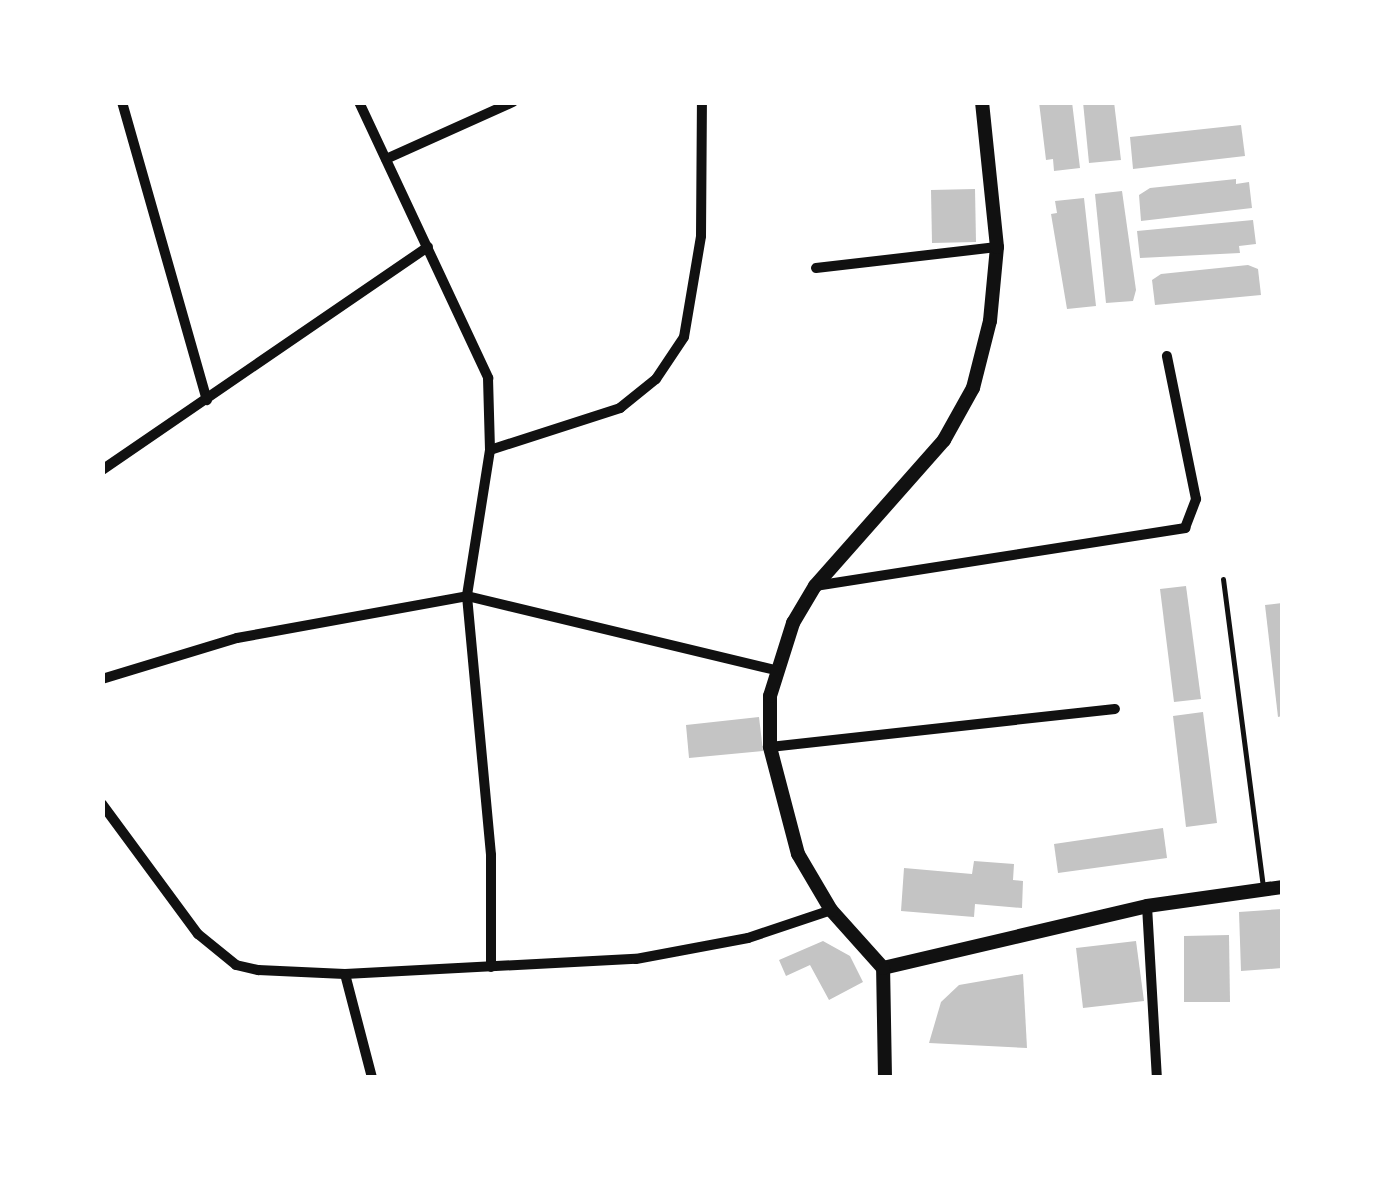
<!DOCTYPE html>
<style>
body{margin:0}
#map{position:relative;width:1385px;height:1180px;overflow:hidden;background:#fff;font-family:"Space Grotesk",sans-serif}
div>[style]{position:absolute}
.building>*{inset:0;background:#c4c4c4}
.service>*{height:5px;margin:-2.5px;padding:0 2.5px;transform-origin:2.5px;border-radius:2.5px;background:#111}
.minor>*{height:10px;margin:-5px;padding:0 5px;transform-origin:5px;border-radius:5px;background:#111}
.tertiary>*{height:14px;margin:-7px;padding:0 7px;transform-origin:7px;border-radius:7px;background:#111}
span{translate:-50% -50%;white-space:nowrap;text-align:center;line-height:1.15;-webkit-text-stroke:8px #fff;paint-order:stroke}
.frame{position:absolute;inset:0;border:105px solid #fff;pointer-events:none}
</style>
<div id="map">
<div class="building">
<div style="clip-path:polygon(1039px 102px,1072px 102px,1080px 168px,1054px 171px,1053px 159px,1046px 160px)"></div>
<div style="clip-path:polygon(1083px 102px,1114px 102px,1121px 160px,1089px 163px)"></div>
<div style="clip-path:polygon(1241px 125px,1245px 156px,1133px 169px,1130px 137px)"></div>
<div style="clip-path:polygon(1236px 179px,1236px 184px,1249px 182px,1252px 208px,1141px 221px,1139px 195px,1150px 188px)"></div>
<div style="clip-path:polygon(975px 189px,976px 242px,932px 243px,931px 190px)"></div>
<div style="clip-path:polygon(1122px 191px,1136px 290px,1133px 301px,1106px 303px,1095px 194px)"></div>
<div style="clip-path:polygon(1084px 198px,1096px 306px,1067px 309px,1051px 214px,1057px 213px,1055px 201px)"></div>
<div style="clip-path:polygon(1253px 220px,1256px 244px,1239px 246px,1240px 253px,1140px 258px,1137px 231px)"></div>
<div style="clip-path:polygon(1248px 265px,1258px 269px,1261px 295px,1155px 305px,1152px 280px,1161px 274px)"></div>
<div style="clip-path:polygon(1186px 586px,1201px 699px,1174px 702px,1160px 589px)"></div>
<div style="clip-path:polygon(1282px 603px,1282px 716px,1278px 717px,1265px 605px)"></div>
<div style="clip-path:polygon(1203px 712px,1217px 823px,1186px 827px,1173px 716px)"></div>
<div style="clip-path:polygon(759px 717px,763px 751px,689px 758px,686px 725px)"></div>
<div style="clip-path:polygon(1163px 828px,1167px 858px,1058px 873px,1054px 844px)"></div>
<div style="clip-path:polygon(974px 861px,1014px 864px,1013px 880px,1023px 881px,1022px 908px,975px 904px,974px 917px,901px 911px,904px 868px,972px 874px)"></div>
<div style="clip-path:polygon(1282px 909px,1282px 968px,1241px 971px,1239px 912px)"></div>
<div style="clip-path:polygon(1229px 935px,1230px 1002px,1184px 1002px,1184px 936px)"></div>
<div style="clip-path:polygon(823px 941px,850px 956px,863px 982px,829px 1000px,810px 965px,786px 976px,779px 960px)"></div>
<div style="clip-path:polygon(1136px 941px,1144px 1001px,1083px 1008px,1076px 948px)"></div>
<div style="clip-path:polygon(1023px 974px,1027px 1048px,929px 1043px,941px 1002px,959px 985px)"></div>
</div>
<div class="service">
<div style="left:1223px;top:579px;width:312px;rotate:82.6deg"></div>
</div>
<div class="minor">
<div style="left:122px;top:102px;width:310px;rotate:74.1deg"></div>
<div style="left:359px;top:102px;width:305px;rotate:64.9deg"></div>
<div style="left:488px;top:378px;width:72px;rotate:88.4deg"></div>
<div style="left:490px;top:450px;width:148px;rotate:99deg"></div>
<div style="left:467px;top:596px;width:260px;rotate:84.7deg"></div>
<div style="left:491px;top:855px;width:112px;rotate:90deg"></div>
<div style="left:386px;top:159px;width:139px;rotate:-24.2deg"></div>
<div style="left:816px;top:268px;width:182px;rotate:-6.6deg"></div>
<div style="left:490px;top:450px;width:137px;rotate:-17.9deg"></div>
<div style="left:620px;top:408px;width:46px;rotate:-38.9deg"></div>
<div style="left:656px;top:379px;width:50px;rotate:-56.3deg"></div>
<div style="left:684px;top:337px;width:102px;rotate:-80.4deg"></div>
<div style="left:701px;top:236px;width:134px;rotate:-89.6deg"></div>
<div style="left:102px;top:470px;width:395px;rotate:-34.4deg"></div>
<div style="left:815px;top:586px;width:375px;rotate:-8.9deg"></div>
<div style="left:1185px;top:528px;width:31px;rotate:-69deg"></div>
<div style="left:1196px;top:499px;width:146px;rotate:-101.5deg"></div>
<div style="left:102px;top:679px;width:141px;rotate:-16.9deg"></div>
<div style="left:237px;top:638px;width:234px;rotate:-10.3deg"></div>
<div style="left:467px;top:596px;width:317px;rotate:13.5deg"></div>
<div style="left:770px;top:747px;width:347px;rotate:-6.3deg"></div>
<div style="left:102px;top:804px;width:162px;rotate:53.6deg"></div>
<div style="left:198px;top:934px;width:49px;rotate:39.2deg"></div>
<div style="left:236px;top:965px;width:23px;rotate:13deg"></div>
<div style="left:258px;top:970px;width:87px;rotate:2.6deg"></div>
<div style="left:345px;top:974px;width:291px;rotate:-3deg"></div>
<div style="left:636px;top:959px;width:114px;rotate:-10.6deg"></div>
<div style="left:748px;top:938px;width:88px;rotate:-18.6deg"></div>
<div style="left:1147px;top:906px;width:172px;rotate:86.7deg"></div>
<div style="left:345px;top:974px;width:107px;rotate:75.4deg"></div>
</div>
<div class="tertiary">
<div style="left:883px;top:968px;width:271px;rotate:-13.2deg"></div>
<div style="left:1147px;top:906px;width:136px;rotate:-8deg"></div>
<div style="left:885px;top:1078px;width:110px;rotate:-91deg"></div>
<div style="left:883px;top:968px;width:78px;rotate:-131.9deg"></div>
<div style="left:831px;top:910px;width:65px;rotate:-120.5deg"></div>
<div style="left:798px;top:854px;width:111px;rotate:-104.7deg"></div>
<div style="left:770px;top:747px;width:51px;rotate:-90deg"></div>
<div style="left:770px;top:696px;width:77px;rotate:-72.5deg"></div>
<div style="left:793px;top:623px;width:43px;rotate:-59.3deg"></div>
<div style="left:815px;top:586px;width:195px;rotate:-48.5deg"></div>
<div style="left:944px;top:440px;width:60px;rotate:-60.9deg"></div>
<div style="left:973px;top:388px;width:69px;rotate:-75.8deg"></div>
<div style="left:990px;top:321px;width:74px;rotate:-84.6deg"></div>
<div style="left:997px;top:247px;width:146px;rotate:-95.9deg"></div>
</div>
<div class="frame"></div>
</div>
